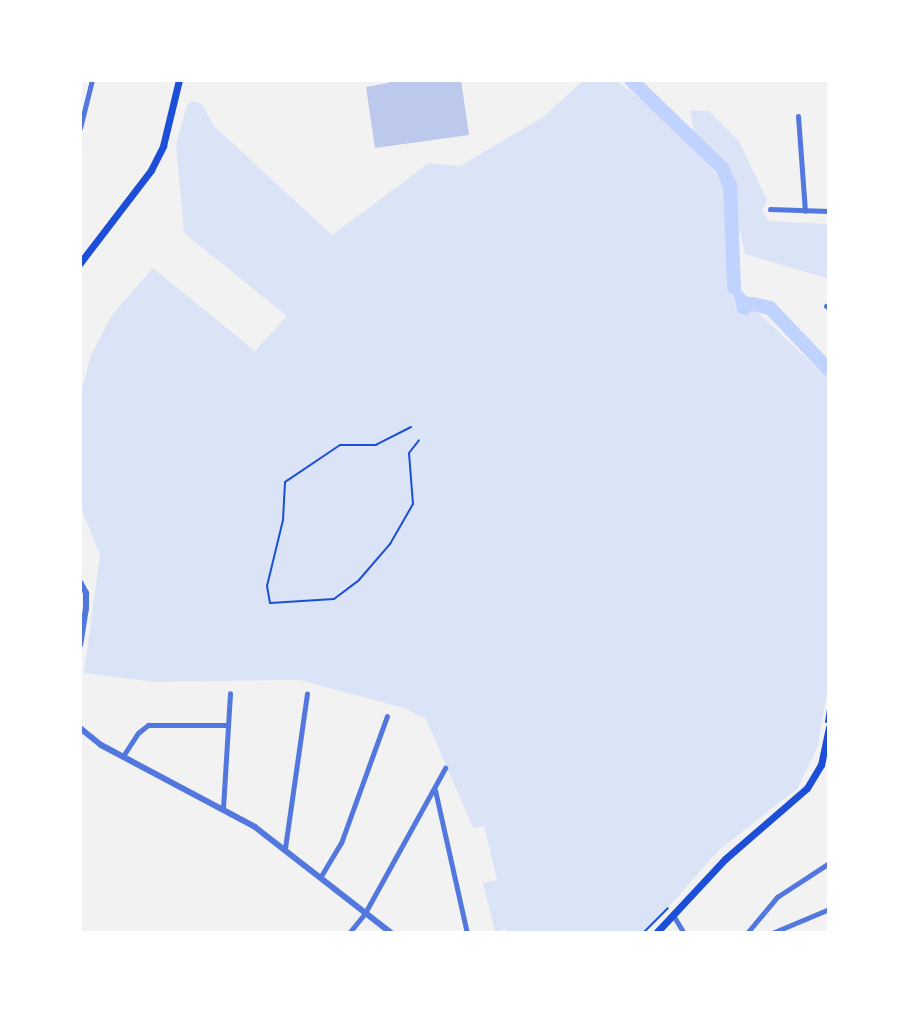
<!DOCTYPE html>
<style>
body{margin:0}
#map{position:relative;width:909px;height:1013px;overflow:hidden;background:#f2f2f2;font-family:"Nunito Sans",sans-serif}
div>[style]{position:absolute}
.green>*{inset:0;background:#dbe4f7}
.water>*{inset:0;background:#bfd3fe}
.river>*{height:14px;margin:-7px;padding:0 7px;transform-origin:7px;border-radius:7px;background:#bfd3fe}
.building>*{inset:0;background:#bdc9ec}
.path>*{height:2px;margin:-1px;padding:0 1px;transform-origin:1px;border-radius:1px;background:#1d4ed8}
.minor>*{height:5px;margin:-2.5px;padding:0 2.5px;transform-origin:2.5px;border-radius:2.5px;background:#5277de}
.tertiary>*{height:6px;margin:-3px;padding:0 3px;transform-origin:3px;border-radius:3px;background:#5277de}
.secondary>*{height:7px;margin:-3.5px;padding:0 3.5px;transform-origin:3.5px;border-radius:3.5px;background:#1d4ed8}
span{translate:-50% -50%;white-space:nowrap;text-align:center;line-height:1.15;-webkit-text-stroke:6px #fff;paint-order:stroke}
.frame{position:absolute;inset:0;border:82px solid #fff;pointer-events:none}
</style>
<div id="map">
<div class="green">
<div style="clip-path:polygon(584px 80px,615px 80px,660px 113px,720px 178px,730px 202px,728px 274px,736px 308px,753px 308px,829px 379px,829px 680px,818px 746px,798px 788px,719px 850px,645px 933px,507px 933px,505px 929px,495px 932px,483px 883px,497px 880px,484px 826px,473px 828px,426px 719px,404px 708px,299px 680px,154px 682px,84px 673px,100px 555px,80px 505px,80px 386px,83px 386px,91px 355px,112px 315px,153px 268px,255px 351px,287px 316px,184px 233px,176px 144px,187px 105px,193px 101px,202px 104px,214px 126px,332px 235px,429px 163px,460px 166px,543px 117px)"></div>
<div style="clip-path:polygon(690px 110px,709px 111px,739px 141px,767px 200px,762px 211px,769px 221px,828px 224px,829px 279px,745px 254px,735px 208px,715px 162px,694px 133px)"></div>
</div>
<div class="water">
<div style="clip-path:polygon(733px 268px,737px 284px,746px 296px,763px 301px,770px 308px,759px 305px,747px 315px,738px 313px,728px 274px)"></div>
</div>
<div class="river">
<div style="left:631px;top:80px;width:127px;rotate:44deg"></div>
<div style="left:722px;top:168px;width:20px;rotate:66deg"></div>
<div style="left:730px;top:186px;width:101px;rotate:87.7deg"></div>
<div style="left:753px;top:304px;width:17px;rotate:13deg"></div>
<div style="left:770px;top:308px;width:86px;rotate:46.4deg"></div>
</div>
<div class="building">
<div style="clip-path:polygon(387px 80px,461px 80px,469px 135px,375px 148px,366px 87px,388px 83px)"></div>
</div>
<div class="path">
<div style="left:411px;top:427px;width:39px;rotate:153deg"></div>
<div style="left:376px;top:445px;width:36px;rotate:180deg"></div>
<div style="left:340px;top:445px;width:66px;rotate:146.1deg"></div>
<div style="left:285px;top:482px;width:38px;rotate:93deg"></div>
<div style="left:283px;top:520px;width:68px;rotate:103.6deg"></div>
<div style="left:267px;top:586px;width:17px;rotate:80deg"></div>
<div style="left:270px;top:603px;width:64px;rotate:-3.6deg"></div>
<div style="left:334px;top:599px;width:31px;rotate:-37deg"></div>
<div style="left:359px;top:580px;width:48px;rotate:-49.3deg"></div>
<div style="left:390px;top:544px;width:46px;rotate:-60.1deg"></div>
<div style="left:413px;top:504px;width:51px;rotate:-94.5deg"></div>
<div style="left:409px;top:453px;width:16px;rotate:-52deg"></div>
<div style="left:826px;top:722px;width:20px;rotate:-81deg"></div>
<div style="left:643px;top:933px;width:35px;rotate:-45deg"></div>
</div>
<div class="minor">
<div style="left:798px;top:116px;width:95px;rotate:85.8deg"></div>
<div style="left:80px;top:128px;width:49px;rotate:-76deg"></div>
<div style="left:770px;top:209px;width:59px;rotate:1.9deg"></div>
<div style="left:826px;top:306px;width:4px;rotate:34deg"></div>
<div style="left:123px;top:756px;width:27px;rotate:-57deg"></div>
<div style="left:138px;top:733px;width:13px;rotate:-39deg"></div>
<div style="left:148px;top:725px;width:79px"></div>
<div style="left:435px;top:790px;width:147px;rotate:77.4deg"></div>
<div style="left:223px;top:808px;width:115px;rotate:-86.5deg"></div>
<div style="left:285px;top:848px;width:156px;rotate:-81.9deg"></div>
<div style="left:321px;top:876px;width:39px;rotate:-59deg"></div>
<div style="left:341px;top:843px;width:135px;rotate:-70.1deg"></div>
<div style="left:673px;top:915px;width:21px;rotate:59deg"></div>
<div style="left:349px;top:933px;width:26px;rotate:-51deg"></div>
<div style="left:365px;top:913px;width:166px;rotate:-61.1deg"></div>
<div style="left:747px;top:933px;width:47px;rotate:-50.2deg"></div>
<div style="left:777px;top:897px;width:62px;rotate:-33.2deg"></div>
<div style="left:772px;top:933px;width:62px;rotate:-22.8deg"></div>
</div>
<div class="tertiary">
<div style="left:80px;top:582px;width:13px;rotate:61deg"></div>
<div style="left:86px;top:593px;width:15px;rotate:90deg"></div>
<div style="left:86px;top:608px;width:37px;rotate:99deg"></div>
<div style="left:80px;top:728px;width:27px;rotate:39deg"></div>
<div style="left:101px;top:745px;width:174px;rotate:28deg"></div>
<div style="left:255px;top:827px;width:172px;rotate:37.9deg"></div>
</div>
<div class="secondary">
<div style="left:80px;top:263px;width:117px;rotate:-52.6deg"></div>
<div style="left:151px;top:170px;width:27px;rotate:-63deg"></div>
<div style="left:163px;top:146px;width:68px;rotate:-76.4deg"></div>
<div style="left:656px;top:933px;width:101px;rotate:-47deg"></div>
<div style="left:725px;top:859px;width:108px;rotate:-40.9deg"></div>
<div style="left:807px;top:788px;width:27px;rotate:-59deg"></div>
<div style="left:821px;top:765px;width:38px;rotate:-78deg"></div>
</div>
<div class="frame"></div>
</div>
